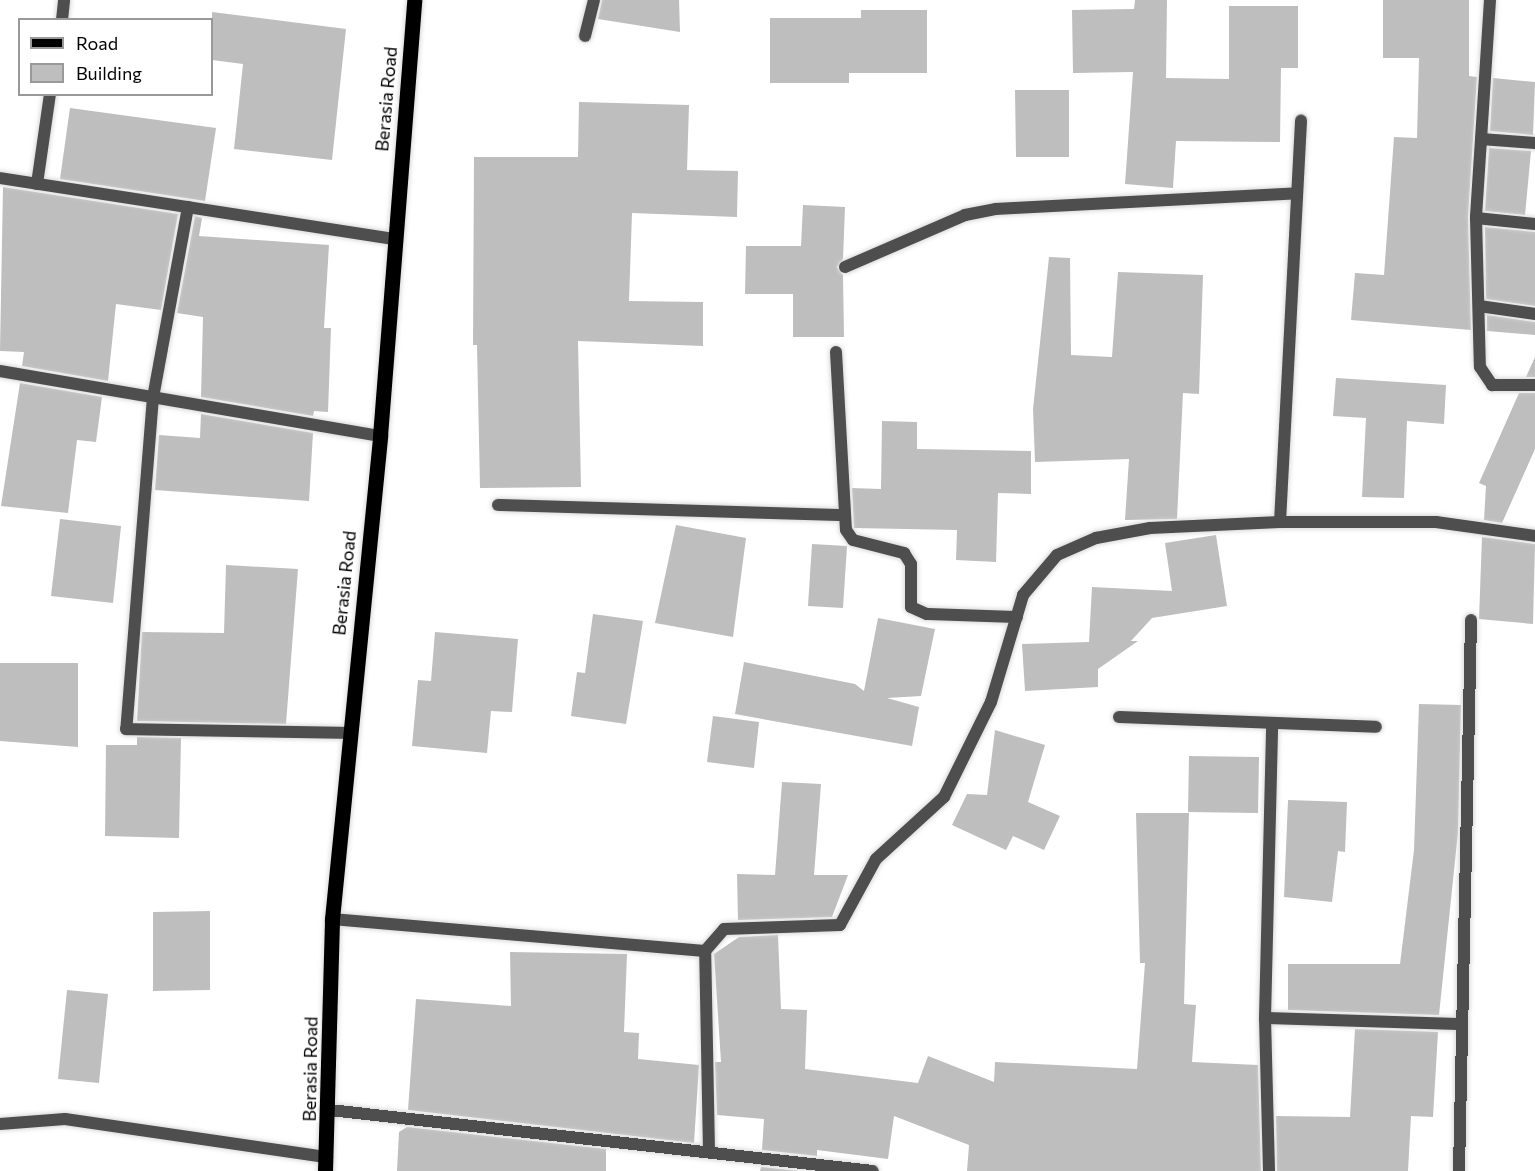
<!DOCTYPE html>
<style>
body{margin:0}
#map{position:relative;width:1535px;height:1171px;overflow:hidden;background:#fff;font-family:Commissioner,sans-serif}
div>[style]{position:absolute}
.building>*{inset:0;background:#bebebe}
.roads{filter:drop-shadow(0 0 2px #dbdbdb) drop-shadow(0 0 2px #dbdbdb)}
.street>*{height:12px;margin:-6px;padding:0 6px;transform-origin:6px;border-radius:6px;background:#4e4e4e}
.primary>*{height:15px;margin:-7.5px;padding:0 7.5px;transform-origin:7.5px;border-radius:7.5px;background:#000}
span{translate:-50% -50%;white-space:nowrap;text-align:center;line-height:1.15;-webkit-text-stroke:5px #fff;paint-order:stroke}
.street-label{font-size:18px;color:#000}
.legend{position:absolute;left:18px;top:18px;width:195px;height:78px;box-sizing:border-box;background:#fff;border:2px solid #999;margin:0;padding:8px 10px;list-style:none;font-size:18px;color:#000}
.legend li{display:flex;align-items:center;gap:12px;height:30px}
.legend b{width:30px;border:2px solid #999}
</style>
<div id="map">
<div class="building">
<div style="clip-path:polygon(602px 0,679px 0,680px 32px,598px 19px)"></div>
<div style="clip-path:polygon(1135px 0,1167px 0,1166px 78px,1229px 79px,1229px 6px,1298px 6px,1298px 68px,1281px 68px,1280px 142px,1176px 141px,1173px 188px,1125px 184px,1133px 72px,1073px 73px,1072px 10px,1134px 9px)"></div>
<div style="clip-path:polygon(1383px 0,1469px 0,1469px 76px,1477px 77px,1468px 217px,1471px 330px,1351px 320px,1355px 273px,1384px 275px,1394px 137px,1417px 138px,1419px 58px,1383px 58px)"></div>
<div style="clip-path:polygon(861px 10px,927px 10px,927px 73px,849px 73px,849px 83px,770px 83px,770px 18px,861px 18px)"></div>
<div style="clip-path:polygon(212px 12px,346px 29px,332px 160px,234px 149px,243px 64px,212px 60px)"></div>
<div style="clip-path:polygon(1493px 78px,1535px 82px,1533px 135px,1490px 131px)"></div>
<div style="clip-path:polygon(1015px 90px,1069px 90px,1069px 157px,1016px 157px)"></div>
<div style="clip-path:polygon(579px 102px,689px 105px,687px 170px,738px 171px,737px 217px,632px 213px,629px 301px,703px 302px,703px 346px,578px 341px,581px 487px,480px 488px,477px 345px,473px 345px,474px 157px,578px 157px)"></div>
<div style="clip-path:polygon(70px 108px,216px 128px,205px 201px,60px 179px)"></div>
<div style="clip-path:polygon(1489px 148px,1531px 151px,1525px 215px,1485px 211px)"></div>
<div style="clip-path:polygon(3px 187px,178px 214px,161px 310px,116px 304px,108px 381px,22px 366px,24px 352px,0 351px)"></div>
<div style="clip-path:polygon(803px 205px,845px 207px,843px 259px,837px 267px,843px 275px,844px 337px,793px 337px,793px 294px,745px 294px,746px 246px,801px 246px)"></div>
<div style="clip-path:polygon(195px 216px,202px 218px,199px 236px,329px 245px,324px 328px,331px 328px,328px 412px,314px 411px,313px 416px,201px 397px,203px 317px,177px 313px)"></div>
<div style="clip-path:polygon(1485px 227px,1535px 232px,1535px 306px,1486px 299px)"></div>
<div style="clip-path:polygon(1049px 257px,1070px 258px,1071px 355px,1112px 357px,1118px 272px,1203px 275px,1199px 394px,1183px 393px,1177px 519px,1125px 520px,1129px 459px,1035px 462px,1033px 409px)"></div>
<div style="clip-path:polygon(1487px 315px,1535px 322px,1535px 335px,1487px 331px)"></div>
<div style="clip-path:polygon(1535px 357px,1535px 377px,1526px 377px)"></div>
<div style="clip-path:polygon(1336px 378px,1446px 385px,1444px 424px,1407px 421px,1404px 498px,1362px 497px,1366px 418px,1333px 416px)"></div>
<div style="clip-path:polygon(20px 383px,102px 397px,96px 442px,77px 440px,68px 513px,1px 506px)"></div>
<div style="clip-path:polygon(1519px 393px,1535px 393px,1535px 449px,1502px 523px,1484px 520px,1486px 486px,1479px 483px)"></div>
<div style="clip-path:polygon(201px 414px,313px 433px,309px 501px,155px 490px,159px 435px,200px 438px)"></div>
<div style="clip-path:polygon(882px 421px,917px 422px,917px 449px,1031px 451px,1031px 494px,998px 493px,996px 562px,956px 560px,957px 530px,854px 528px,852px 488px,881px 489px)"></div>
<div style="clip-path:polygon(60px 519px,121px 526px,113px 603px,51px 596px)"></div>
<div style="clip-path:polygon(676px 525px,746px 538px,733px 637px,655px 623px)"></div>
<div style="clip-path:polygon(1216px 535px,1227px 606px,1152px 618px,1131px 641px,1138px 641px,1098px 669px,1098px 687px,1025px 691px,1022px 644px,1089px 642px,1092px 587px,1172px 591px,1165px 543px)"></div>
<div style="clip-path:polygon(1482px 537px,1535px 544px,1533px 624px,1479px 619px)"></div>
<div style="clip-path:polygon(812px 544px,847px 546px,843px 608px,808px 606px)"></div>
<div style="clip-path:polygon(226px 565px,298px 569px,286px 724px,137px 721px,142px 632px,224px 633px)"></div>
<div style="clip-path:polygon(593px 614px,643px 621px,626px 724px,571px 716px,577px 672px,585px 673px)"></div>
<div style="clip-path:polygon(878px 618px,935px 629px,921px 696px,887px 698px,919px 707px,912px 746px,735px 714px,744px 662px,855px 684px,864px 691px)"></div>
<div style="clip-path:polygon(435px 632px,518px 639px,512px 712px,491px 711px,487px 753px,412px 746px,418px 680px,431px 681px)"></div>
<div style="clip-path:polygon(0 663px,78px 663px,78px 747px,0 741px)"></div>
<div style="clip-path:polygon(1419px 704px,1461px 705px,1458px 832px,1439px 1015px,1288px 1010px,1288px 964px,1400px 964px,1414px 850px)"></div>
<div style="clip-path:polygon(713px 716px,759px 722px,754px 768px,707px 762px)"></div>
<div style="clip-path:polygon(995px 730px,1045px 745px,1028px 802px,1060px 816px,1044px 850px,1013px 836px,1006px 850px,952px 825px,967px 794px,987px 795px)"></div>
<div style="clip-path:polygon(137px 737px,181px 738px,179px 838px,105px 836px,106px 745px,137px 745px)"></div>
<div style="clip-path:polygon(1189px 756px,1259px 757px,1258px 813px,1188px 812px)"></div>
<div style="clip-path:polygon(782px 782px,821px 784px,814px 875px,848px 875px,832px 917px,738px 920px,737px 874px,775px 875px)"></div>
<div style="clip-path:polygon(1288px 800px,1347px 802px,1345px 852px,1338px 851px,1332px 902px,1284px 897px)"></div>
<div style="clip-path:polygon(1136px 813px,1189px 813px,1184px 1004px,1196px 1005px,1192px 1062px,1258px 1065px,1261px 1171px,967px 1171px,969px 1145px,894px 1116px,888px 1159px,817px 1150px,817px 1156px,762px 1150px,764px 1119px,717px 1115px,715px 1062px,721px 1062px,714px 954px,739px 937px,778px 935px,781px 1009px,807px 1010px,805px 1069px,918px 1083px,928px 1056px,994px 1082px,995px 1062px,1137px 1069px,1145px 963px,1140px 963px)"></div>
<div style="clip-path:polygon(210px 911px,210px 990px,153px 991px,153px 912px)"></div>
<div style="clip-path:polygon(510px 952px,627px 954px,624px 1032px,639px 1033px,638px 1059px,699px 1065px,694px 1143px,408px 1110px,416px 999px,511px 1006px)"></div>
<div style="clip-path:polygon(67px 990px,108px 994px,99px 1083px,58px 1079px)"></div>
<div style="clip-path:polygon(1355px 1029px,1438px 1032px,1433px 1117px,1411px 1116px,1408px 1171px,1277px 1171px,1276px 1116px,1350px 1117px)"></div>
<div style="clip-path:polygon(407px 1127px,606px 1149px,606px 1171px,397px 1171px,399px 1132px)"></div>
<div style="clip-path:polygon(761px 1167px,799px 1171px,760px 1171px)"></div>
</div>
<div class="roads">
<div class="street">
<div style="left:1490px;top:0;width:218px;rotate:93.7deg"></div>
<div style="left:1476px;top:218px;width:149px;rotate:88.5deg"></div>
<div style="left:1480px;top:367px;width:22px;rotate:56deg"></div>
<div style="left:1492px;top:385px;width:43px"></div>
<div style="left:62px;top:20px;width:20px;rotate:-84deg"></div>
<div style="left:585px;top:36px;width:37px;rotate:-76deg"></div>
<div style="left:1481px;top:139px;width:54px;rotate:4.2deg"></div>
<div style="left:0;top:178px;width:399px;rotate:8.8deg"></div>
<div style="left:37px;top:184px;width:91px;rotate:-81.8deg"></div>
<div style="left:188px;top:207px;width:193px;rotate:100.4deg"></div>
<div style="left:153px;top:397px;width:333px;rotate:94.6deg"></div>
<div style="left:126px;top:729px;width:222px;rotate:1deg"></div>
<div style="left:1476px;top:218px;width:59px;rotate:5.8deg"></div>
<div style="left:845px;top:267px;width:131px;rotate:-23.4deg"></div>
<div style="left:965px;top:215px;width:32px;rotate:-11deg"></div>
<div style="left:996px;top:209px;width:301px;rotate:-3deg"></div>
<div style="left:1479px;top:306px;width:57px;rotate:8.1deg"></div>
<div style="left:836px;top:352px;width:178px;rotate:86.8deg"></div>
<div style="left:846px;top:530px;width:12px;rotate:55deg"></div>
<div style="left:853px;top:540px;width:53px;rotate:14.3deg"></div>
<div style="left:904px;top:553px;width:13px;rotate:58deg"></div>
<div style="left:911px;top:564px;width:43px;rotate:90deg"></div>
<div style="left:911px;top:607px;width:17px;rotate:24deg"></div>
<div style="left:927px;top:614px;width:90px;rotate:1.9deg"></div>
<div style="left:0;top:371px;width:386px;rotate:9.7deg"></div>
<div style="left:498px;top:505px;width:343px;rotate:1.7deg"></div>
<div style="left:1280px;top:522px;width:402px;rotate:-87deg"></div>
<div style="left:1119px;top:717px;width:257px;rotate:2.2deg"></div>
<div style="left:332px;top:919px;width:374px;rotate:4.9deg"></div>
<div style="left:1265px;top:1018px;width:195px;rotate:1.8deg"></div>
<div style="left:330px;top:1110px;width:546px;rotate:6.41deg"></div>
<div style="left:0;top:1124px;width:65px;rotate:-4.4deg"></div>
<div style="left:65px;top:1119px;width:265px;rotate:8.3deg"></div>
<div style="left:709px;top:1151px;width:200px;rotate:-91.1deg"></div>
<div style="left:705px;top:951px;width:29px;rotate:-49deg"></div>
<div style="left:724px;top:929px;width:116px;rotate:-2deg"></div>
<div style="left:840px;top:925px;width:75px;rotate:-61.4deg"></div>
<div style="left:876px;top:859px;width:92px;rotate:-42.4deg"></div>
<div style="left:944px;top:797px;width:106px;rotate:-63.7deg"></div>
<div style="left:991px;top:702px;width:112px;rotate:-73.3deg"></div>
<div style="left:1023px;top:595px;width:52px;rotate:-49.6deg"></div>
<div style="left:1057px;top:555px;width:43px;rotate:-23.6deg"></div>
<div style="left:1096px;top:538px;width:55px;rotate:-10.5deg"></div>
<div style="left:1150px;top:528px;width:130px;rotate:-2.6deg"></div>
<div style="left:1280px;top:522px;width:156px"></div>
<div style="left:1436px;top:522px;width:100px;rotate:8deg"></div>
<div style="left:1269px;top:1171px;width:153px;rotate:-91.5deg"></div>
<div style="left:1265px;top:1018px;width:295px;rotate:-88.6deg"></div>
<div style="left:1459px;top:1171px;width:551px;rotate:-88.75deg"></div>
</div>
<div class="primary">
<div style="left:325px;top:1171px;width:252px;rotate:-88.4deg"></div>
<div style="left:332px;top:919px;width:485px;rotate:-84.3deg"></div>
<div style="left:380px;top:436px;width:437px;rotate:-85.5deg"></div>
</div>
</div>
<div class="street-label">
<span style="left:386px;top:99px;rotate:-85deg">Berasia Road</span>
<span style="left:344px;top:583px;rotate:-84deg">Berasia Road</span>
<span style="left:310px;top:1069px;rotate:-89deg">Berasia Road</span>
</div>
<ul class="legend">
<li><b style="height:8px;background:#000"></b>Road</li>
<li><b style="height:16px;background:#bebebe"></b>Building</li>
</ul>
</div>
